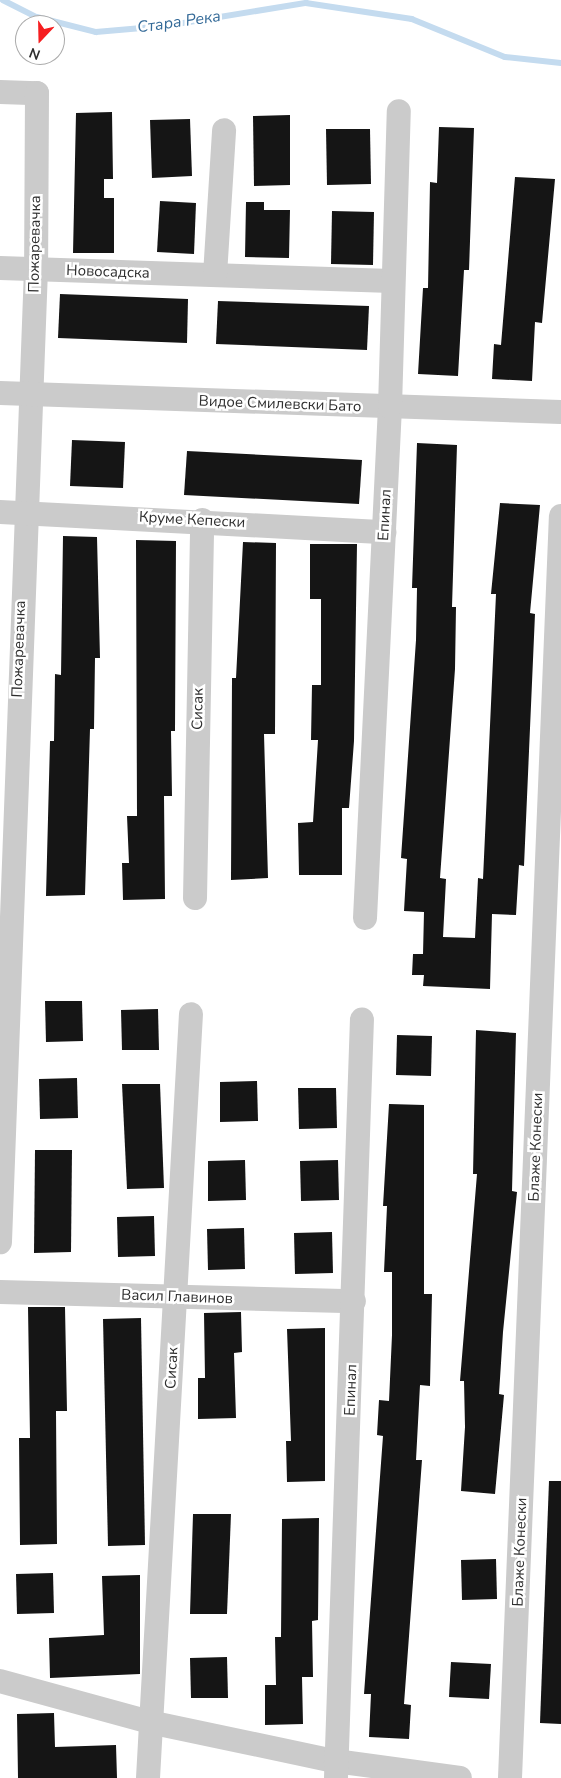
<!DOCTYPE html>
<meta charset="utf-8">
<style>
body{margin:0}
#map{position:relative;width:561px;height:1778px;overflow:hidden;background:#fff;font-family:"Nunito Sans",sans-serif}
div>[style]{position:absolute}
.stream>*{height:5.5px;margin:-2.75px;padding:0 2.75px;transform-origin:2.75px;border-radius:2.75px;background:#c4dbef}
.building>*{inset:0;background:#151515}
.minor>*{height:24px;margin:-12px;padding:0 12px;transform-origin:12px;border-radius:12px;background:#cbcbcb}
span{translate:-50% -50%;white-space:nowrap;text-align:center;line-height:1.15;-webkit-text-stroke:5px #fff;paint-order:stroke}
.street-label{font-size:15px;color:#2e2e2e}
.water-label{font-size:16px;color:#346a98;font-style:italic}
.north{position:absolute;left:15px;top:15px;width:50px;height:50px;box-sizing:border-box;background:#fff;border:1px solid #ababab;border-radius:50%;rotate:201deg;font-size:14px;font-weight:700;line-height:20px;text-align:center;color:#2e2e2e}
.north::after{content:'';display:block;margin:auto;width:18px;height:22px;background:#f61e20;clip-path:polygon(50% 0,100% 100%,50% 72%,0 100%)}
</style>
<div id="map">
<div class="stream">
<div style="left:3px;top:0;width:38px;rotate:27deg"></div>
<div style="left:37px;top:17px;width:61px;rotate:14.3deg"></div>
<div style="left:96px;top:32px;width:69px;rotate:-5deg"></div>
<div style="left:165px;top:26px;width:143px;rotate:-9.3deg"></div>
<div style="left:306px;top:3px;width:107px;rotate:8.6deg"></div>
<div style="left:412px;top:19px;width:100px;rotate:22.2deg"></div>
<div style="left:505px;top:57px;width:56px;rotate:6.1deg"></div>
</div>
<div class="building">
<div style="clip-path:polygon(112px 112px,113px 179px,104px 179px,104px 198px,114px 198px,114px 253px,73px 253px,76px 113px)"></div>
<div style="clip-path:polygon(290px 115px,290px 185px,254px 186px,253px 116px)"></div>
<div style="clip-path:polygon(190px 119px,192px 176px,152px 178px,150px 120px)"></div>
<div style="clip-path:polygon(439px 127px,474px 128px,469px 270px,464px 270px,458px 376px,418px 374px,423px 288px,428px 288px,430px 182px,437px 183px)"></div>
<div style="clip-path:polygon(326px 129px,370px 129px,371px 184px,327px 185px)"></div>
<div style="clip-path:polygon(515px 177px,555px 179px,542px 323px,535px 322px,532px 381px,492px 379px,494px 344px,501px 345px)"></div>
<div style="clip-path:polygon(160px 201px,196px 203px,194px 254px,157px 252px)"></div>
<div style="clip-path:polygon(246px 202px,264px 202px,264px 210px,290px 210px,289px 258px,245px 257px)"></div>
<div style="clip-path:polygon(332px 211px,374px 212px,373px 265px,331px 264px)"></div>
<div style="clip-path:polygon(60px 294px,188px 299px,187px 343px,58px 338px)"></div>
<div style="clip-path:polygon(218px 301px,369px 306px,367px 350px,216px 344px)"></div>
<div style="clip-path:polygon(72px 440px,125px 442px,123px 488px,70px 486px)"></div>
<div style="clip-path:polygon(417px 443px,457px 445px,452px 607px,456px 607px,455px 669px,440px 878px,446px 879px,443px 937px,475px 938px,478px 878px,483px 879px,496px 594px,491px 594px,500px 503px,540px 505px,530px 613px,535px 614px,524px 866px,519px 865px,516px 915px,492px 914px,490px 989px,423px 986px,424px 975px,412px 975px,413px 954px,423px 954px,424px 912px,404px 911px,407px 859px,401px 858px,416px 640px,417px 588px,412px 588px)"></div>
<div style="clip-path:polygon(187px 451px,362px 460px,359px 504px,184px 495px)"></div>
<div style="clip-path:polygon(63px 536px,97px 537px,100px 658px,95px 658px,94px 729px,90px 729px,85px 895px,46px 896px,50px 741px,54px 741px,55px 674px,61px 675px)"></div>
<div style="clip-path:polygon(136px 540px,176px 541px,175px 731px,171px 731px,172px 796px,164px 796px,165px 899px,123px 900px,122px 863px,129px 863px,127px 816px,137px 816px)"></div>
<div style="clip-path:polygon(243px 542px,276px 543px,275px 734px,264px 734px,268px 878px,231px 880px,232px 678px,236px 678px)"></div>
<div style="clip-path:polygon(310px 544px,357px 544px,354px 741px,349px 808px,342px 808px,342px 875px,299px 875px,298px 823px,313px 822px,318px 740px,311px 740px,312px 685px,321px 685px,321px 599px,310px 599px)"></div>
<div style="clip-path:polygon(45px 1001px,82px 1001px,83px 1041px,46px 1042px)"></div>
<div style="clip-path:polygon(158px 1009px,159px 1050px,122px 1050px,121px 1010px)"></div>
<div style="clip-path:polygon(476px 1030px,516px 1033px,512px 1191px,517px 1192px,503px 1332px,499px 1394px,504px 1395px,495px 1494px,461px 1491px,465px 1427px,464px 1381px,460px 1381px,477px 1174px,473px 1174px)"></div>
<div style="clip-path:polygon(397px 1035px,432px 1036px,431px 1076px,396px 1075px)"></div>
<div style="clip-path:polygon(77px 1078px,78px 1118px,40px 1119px,39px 1079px)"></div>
<div style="clip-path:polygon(257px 1081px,258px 1121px,220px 1122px,220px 1082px)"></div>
<div style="clip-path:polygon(122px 1084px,160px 1084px,164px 1188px,127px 1189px)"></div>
<div style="clip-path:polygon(298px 1088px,336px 1088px,337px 1128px,299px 1129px)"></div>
<div style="clip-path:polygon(389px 1104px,424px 1105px,424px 1294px,432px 1294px,430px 1386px,420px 1385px,416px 1460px,422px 1460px,404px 1704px,411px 1705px,409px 1739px,369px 1737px,371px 1694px,364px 1694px,383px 1436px,377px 1435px,379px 1400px,389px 1401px,392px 1335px,392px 1272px,384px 1272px,387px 1206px,383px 1206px)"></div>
<div style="clip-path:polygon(35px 1150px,72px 1150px,71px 1252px,34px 1253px)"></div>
<div style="clip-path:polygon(245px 1160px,246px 1200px,208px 1201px,208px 1161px)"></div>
<div style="clip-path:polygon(338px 1160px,339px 1200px,301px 1201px,300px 1161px)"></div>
<div style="clip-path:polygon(154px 1216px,155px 1256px,118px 1257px,117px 1217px)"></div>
<div style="clip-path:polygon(244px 1228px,245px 1269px,208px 1270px,207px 1229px)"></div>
<div style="clip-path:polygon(332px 1232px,333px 1273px,295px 1274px,294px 1233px)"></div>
<div style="clip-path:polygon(28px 1307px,65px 1307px,67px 1411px,56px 1411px,57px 1544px,20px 1545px,19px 1438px,30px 1438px)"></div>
<div style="clip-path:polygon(241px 1312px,242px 1352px,234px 1353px,236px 1418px,198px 1419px,198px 1378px,205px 1378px,204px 1313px)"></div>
<div style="clip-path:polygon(141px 1318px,145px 1545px,108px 1546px,103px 1319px)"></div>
<div style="clip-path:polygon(325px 1328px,325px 1481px,287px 1482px,286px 1441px,291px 1441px,287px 1329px)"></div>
<div style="clip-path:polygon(549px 1481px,561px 1481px,561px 1724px,540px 1723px)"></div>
<div style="clip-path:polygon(193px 1514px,231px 1514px,227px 1614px,190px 1614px)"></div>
<div style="clip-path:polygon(319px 1518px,318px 1620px,312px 1621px,313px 1677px,302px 1677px,303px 1724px,265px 1725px,265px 1685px,276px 1685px,275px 1637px,281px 1637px,282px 1519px)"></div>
<div style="clip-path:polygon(496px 1559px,497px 1599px,462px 1600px,461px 1560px)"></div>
<div style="clip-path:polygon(53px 1573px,54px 1613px,17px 1614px,16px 1574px)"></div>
<div style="clip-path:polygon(140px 1575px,140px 1674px,50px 1678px,49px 1638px,104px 1635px,102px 1576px)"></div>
<div style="clip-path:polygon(227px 1657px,228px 1698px,191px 1698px,190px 1658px)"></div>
<div style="clip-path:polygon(451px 1662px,491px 1664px,489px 1699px,449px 1697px)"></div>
<div style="clip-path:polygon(54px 1713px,55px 1747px,116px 1745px,117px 1778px,18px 1778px,17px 1714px)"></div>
</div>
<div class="minor">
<div style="left:0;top:92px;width:37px;rotate:2deg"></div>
<div style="left:37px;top:93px;width:176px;rotate:90.3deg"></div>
<div style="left:36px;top:269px;width:974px;rotate:92.12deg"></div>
<div style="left:0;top:268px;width:392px;rotate:1.9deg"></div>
<div style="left:215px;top:275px;width:145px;rotate:-86.4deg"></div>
<div style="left:0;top:393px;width:561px;rotate:1.94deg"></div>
<div style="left:0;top:512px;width:385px;rotate:3deg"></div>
<div style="left:195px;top:898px;width:378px;rotate:-88.9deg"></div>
<div style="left:365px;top:918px;width:512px;rotate:-87.2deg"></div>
<div style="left:390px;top:407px;width:296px;rotate:-88.3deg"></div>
<div style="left:0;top:1292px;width:354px;rotate:1.5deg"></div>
<div style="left:0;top:1681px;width:160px;rotate:15.3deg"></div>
<div style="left:154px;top:1723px;width:185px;rotate:11.9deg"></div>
<div style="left:335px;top:1761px;width:126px;rotate:7.7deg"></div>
<div style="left:148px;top:1778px;width:765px;rotate:-86.78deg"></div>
<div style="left:336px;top:1778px;width:759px;rotate:-88.04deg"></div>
<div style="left:510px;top:1778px;width:1263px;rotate:-87.69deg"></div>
</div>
<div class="street-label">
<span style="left:35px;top:244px;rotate:-89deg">Пожаревачка</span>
<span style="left:108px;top:272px;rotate:2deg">Новосадска</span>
<span style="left:280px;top:404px;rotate:2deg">Видое Смилевски Бато</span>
<span style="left:385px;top:515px;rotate:-87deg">Епинал</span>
<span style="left:192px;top:520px;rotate:3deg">Круме Кепески</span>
<span style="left:19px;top:649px;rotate:-88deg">Пожаревачка</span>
<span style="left:198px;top:709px;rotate:-89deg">Сисак</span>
<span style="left:536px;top:1147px;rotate:-88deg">Блаже Конески</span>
<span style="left:177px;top:1297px;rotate:2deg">Васил Главинов</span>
<span style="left:172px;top:1368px;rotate:-87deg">Сисак</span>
<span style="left:351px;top:1390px;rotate:-88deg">Епинал</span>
<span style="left:520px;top:1552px;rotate:-88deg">Блаже Конески</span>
</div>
<div class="water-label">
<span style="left:179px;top:22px;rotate:-8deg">Стара Река</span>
</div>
<div class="north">N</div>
</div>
